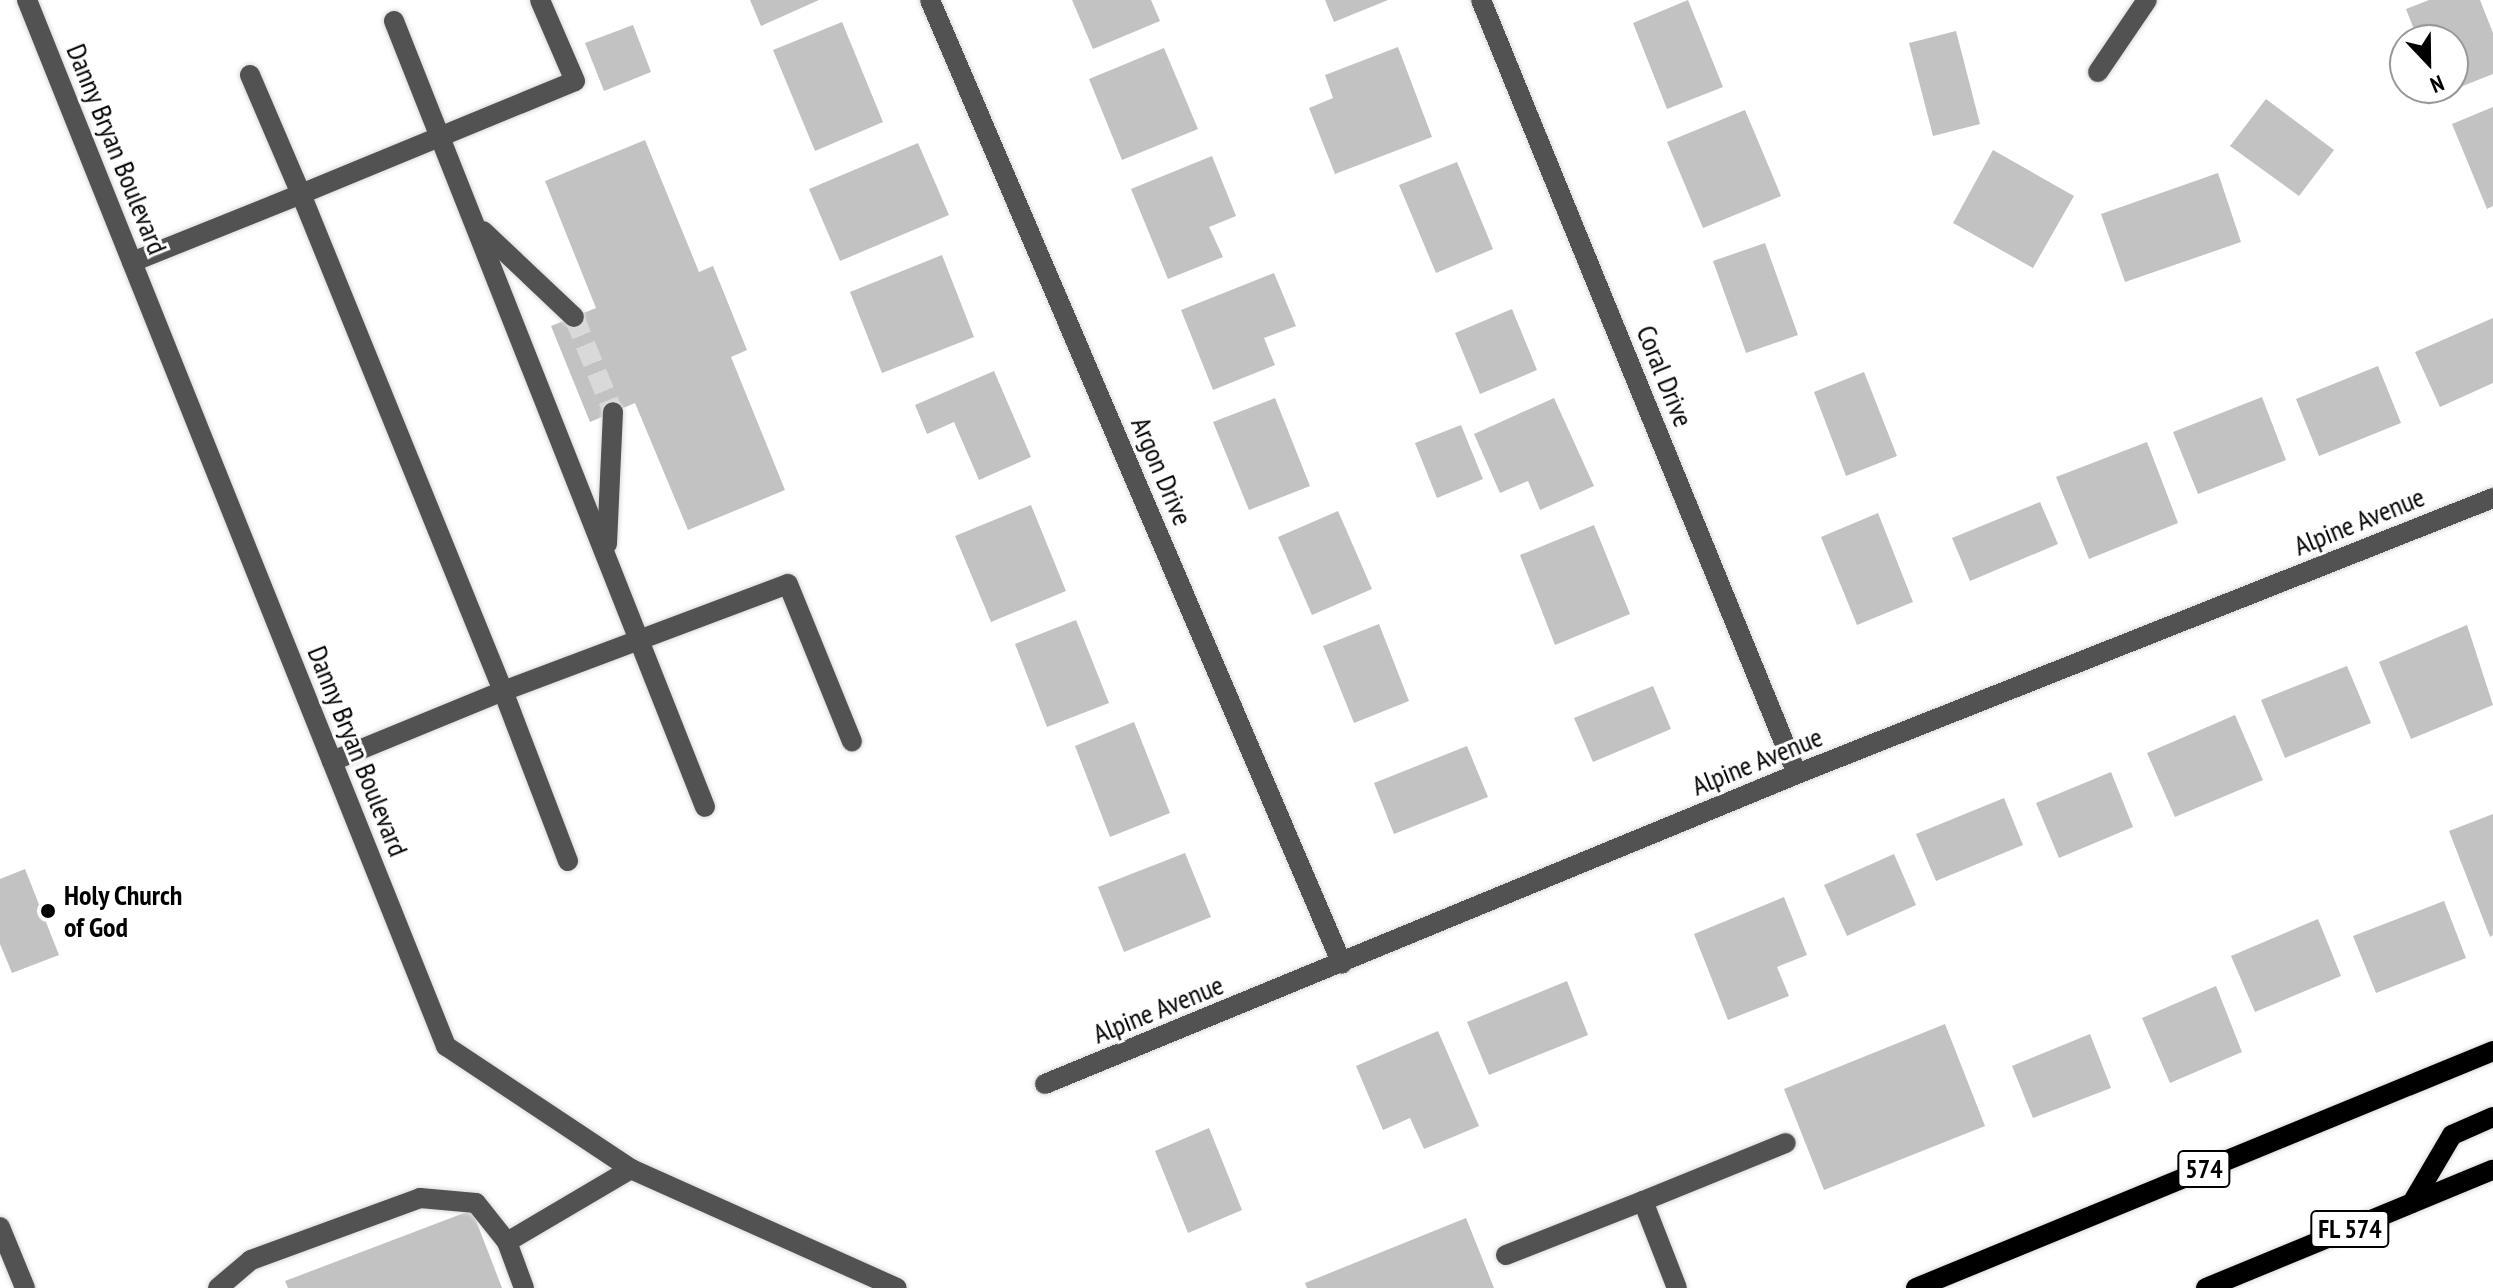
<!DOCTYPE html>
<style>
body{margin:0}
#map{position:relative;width:2493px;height:1288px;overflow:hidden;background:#fff;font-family:"PT Sans Narrow",sans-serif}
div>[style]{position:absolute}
.building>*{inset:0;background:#c2c2c2}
.minor-tunnel>*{height:20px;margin-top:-10px;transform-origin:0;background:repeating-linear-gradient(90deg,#d9d9d9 0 20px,transparent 0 30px)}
.roads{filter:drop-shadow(0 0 2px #dbdbdb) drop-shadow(0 0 2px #dbdbdb)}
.minor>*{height:20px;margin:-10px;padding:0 10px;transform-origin:10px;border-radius:10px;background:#525252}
.major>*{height:20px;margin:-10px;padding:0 10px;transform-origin:10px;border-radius:10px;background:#000}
.dots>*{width:22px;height:22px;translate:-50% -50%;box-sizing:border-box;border:4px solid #fff;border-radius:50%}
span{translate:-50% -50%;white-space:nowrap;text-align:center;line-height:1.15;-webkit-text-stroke:6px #fff;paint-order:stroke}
.shield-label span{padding:2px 6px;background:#fff;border:2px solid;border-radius:6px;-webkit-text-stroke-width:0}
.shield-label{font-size:26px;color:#000;font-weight:700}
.street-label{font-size:28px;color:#000}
.poi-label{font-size:28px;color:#000;font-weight:700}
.left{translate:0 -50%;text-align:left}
.north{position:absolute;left:2389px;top:24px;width:80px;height:80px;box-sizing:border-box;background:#fff;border:2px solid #999;border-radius:50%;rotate:158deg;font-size:22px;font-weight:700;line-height:32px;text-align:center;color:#000}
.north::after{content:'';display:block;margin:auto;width:28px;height:36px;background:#000;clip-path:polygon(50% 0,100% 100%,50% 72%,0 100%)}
</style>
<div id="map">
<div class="building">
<div style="clip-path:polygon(750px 0,819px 0,761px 26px)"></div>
<div style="clip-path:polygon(1072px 0,1151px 0,1160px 21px,1093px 49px)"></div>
<div style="clip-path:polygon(1325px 0,1388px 0,1334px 22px)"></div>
<div style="clip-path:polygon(1688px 0,1723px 87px,1667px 109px,1633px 23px)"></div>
<div style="clip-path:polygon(2429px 0,2480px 0,2493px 33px,2493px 74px,2440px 95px,2437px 88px,2453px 88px,2453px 40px,2418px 40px,2406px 9px)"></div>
<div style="clip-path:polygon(842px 22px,883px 122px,815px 151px,773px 50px)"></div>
<div style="clip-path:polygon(633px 25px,651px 72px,604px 91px,585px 43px)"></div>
<div style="clip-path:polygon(1956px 31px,1980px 124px,1933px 136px,1909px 43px)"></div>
<div style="clip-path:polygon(1398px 47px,1432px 137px,1335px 174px,1309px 108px,1333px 98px,1325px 75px)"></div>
<div style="clip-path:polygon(1164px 48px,1198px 129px,1122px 160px,1089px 79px)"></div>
<div style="clip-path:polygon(2266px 99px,2334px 150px,2299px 196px,2230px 146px)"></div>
<div style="clip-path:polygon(2493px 107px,2493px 206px,2487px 209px,2452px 124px)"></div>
<div style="clip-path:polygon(1745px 110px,1781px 196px,1703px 228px,1667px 142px)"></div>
<div style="clip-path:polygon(645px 140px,699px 272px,713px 266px,747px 350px,731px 357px,785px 490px,688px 530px,635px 403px,590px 422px,551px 326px,596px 308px,545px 181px)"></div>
<div style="clip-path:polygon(918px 143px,949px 215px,840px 261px,809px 189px)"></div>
<div style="clip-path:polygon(1993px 150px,2074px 196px,2033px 268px,1953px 223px)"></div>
<div style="clip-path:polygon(1212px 156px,1236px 216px,1209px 227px,1223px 257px,1168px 279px,1131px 189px)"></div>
<div style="clip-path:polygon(1457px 162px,1493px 249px,1436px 273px,1399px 185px)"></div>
<div style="clip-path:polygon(2218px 173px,2241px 242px,2125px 282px,2101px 214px)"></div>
<div style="clip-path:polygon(1765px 243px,1798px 335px,1746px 353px,1713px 261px)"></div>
<div style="clip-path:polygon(942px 255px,974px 337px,882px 373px,850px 292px)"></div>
<div style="clip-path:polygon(1274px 273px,1296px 326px,1264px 338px,1275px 365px,1213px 390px,1181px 310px)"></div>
<div style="clip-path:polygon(1512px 309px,1537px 370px,1480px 394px,1455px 333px)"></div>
<div style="clip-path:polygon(2493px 318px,2493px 383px,2440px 407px,2415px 352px)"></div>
<div style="clip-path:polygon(2378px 366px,2401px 423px,2319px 456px,2296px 399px)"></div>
<div style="clip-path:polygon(994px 371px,1031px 457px,979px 480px,954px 422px,927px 434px,915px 405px)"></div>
<div style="clip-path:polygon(1864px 372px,1897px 456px,1846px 476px,1814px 392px)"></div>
<div style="clip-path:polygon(2262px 397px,2286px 460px,2198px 494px,2173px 432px)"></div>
<div style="clip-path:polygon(1275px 398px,1310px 486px,1249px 510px,1213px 422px)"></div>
<div style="clip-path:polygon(1554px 398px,1594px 486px,1540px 510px,1528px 481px,1500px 493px,1474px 434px)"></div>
<div style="clip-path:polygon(1461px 425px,1483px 479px,1437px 498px,1415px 443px)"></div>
<div style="clip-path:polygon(2147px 442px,2178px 523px,2089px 559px,2056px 477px)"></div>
<div style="clip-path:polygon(2040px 502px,2058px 544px,1970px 581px,1952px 538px)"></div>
<div style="clip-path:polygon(1031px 505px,1066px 591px,991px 622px,955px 536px)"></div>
<div style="clip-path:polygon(1338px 511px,1372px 589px,1312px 615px,1278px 537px)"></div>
<div style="clip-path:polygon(1878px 513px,1913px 602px,1857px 625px,1821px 537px)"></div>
<div style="clip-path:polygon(1594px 525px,1630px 614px,1555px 645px,1520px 555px)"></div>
<div style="clip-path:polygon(1076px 620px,1109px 703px,1047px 727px,1015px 644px)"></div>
<div style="clip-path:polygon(1379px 624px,1409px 701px,1354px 723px,1323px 646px)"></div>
<div style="clip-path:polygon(2467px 625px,2493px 705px,2411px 739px,2379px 662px)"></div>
<div style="clip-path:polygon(2347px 666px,2371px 723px,2285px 758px,2261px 700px)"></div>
<div style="clip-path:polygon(1653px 686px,1671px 729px,1593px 762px,1574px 718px)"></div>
<div style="clip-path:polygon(2235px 715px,2263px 780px,2175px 817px,2147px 753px)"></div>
<div style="clip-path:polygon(1134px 722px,1170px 813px,1110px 837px,1075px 746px)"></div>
<div style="clip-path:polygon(1467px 746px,1488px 797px,1394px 834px,1374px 783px)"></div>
<div style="clip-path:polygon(2111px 772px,2133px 827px,2059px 858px,2036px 803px)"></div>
<div style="clip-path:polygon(2004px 798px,2023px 845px,1936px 881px,1916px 834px)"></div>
<div style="clip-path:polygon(2493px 814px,2493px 935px,2490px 937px,2449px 831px)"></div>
<div style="clip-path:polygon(1185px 853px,1211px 917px,1124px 952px,1098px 887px)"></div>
<div style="clip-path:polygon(1894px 854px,1916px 905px,1847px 936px,1824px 885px)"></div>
<div style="clip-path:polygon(25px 869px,59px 955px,12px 973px,0 944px,0 879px)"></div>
<div style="clip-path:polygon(1784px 897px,1807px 955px,1777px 967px,1789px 996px,1728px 1020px,1694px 934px)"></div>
<div style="clip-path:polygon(2444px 901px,2466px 958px,2376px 993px,2353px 936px)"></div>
<div style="clip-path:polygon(2318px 919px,2341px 976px,2255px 1012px,2231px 956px)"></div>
<div style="clip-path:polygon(1567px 981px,1588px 1035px,1489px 1075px,1467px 1022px)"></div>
<div style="clip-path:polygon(2216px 986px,2242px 1052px,2170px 1083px,2142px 1018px)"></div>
<div style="clip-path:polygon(1945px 1024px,1985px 1126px,1824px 1190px,1784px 1089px)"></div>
<div style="clip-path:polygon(1438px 1031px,1479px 1126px,1424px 1149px,1410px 1118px,1383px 1130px,1356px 1066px)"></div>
<div style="clip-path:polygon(2090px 1034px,2111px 1088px,2033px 1118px,2012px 1066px)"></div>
<div style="clip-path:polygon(1209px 1128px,1242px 1210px,1188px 1233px,1155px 1151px)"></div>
<div style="clip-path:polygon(472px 1210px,502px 1288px,288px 1288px,285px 1281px)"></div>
<div style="clip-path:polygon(1466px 1218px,1494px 1288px,1307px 1288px,1305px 1283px)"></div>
</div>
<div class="minor-tunnel">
<div style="left:574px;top:317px;width:103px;rotate:67.7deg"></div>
</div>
<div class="roads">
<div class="minor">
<div style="left:27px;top:0;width:1127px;rotate:68.17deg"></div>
<div style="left:446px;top:1046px;width:222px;rotate:33.6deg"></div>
<div style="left:631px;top:1169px;width:291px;rotate:24.1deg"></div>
<div style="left:930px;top:0;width:1048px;rotate:66.86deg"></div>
<div style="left:1481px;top:0;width:836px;rotate:67.79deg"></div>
<div style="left:394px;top:21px;width:845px;rotate:68.41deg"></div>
<div style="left:2098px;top:72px;width:87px;rotate:-55.8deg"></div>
<div style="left:250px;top:75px;width:129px;rotate:66.8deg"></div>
<div style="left:301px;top:194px;width:296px;rotate:-22.4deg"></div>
<div style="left:575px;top:81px;width:88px;rotate:-113.4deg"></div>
<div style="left:483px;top:231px;width:125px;rotate:43.4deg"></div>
<div style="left:132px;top:262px;width:182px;rotate:-21.9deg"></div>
<div style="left:301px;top:194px;width:536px;rotate:67.88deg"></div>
<div style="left:503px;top:691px;width:185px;rotate:157.7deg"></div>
<div style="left:607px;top:544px;width:132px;rotate:-87.4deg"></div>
<div style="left:568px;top:861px;width:182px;rotate:-110.9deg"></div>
<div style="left:503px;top:691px;width:304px;rotate:-20.6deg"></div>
<div style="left:788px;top:584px;width:170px;rotate:67.9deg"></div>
<div style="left:1045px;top:1084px;width:813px;rotate:-22.4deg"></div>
<div style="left:1797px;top:774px;width:749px;rotate:-21.63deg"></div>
<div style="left:1643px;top:1201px;width:154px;rotate:-22.1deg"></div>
<div style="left:0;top:1227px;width:66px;rotate:67.7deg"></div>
<div style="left:507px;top:1242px;width:144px;rotate:-30.5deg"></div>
<div style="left:1506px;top:1255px;width:147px;rotate:-21.5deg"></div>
<div style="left:1643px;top:1201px;width:93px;rotate:68.7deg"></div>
<div style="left:218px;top:1288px;width:43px;rotate:-40.3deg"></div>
<div style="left:251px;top:1260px;width:180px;rotate:-20.1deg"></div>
<div style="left:420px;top:1198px;width:56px;rotate:5.1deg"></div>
<div style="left:476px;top:1203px;width:50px;rotate:51.5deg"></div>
<div style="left:507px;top:1242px;width:49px;rotate:69.7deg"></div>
</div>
<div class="major">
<div style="left:2412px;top:1203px;width:79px;rotate:-59.5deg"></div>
<div style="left:2452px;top:1135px;width:45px;rotate:-23.7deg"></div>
<div style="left:1916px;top:1288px;width:624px;rotate:-22.33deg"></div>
<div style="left:2206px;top:1288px;width:310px;rotate:-22.4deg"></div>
</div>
</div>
<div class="dots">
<div style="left:48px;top:911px;background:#000"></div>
</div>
<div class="shield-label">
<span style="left:2204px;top:1169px">574</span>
<span style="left:2350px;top:1229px">FL 574</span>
</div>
<div class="street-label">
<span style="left:117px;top:149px;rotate:68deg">Danny Bryan Boulevard</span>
<span style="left:1665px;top:376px;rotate:68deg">Coral Drive</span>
<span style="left:1162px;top:471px;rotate:67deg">Argon Drive</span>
<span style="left:2359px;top:521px;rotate:-22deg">Alpine Avenue</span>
<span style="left:358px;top:751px;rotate:68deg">Danny Bryan Boulevard</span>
<span style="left:1757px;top:761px;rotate:-22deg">Alpine Avenue</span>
<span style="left:1158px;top:1009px;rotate:-22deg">Alpine Avenue</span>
</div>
<div class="poi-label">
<span class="left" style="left:64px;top:911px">Holy Church<br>of God</span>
</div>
<div class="north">N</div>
</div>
